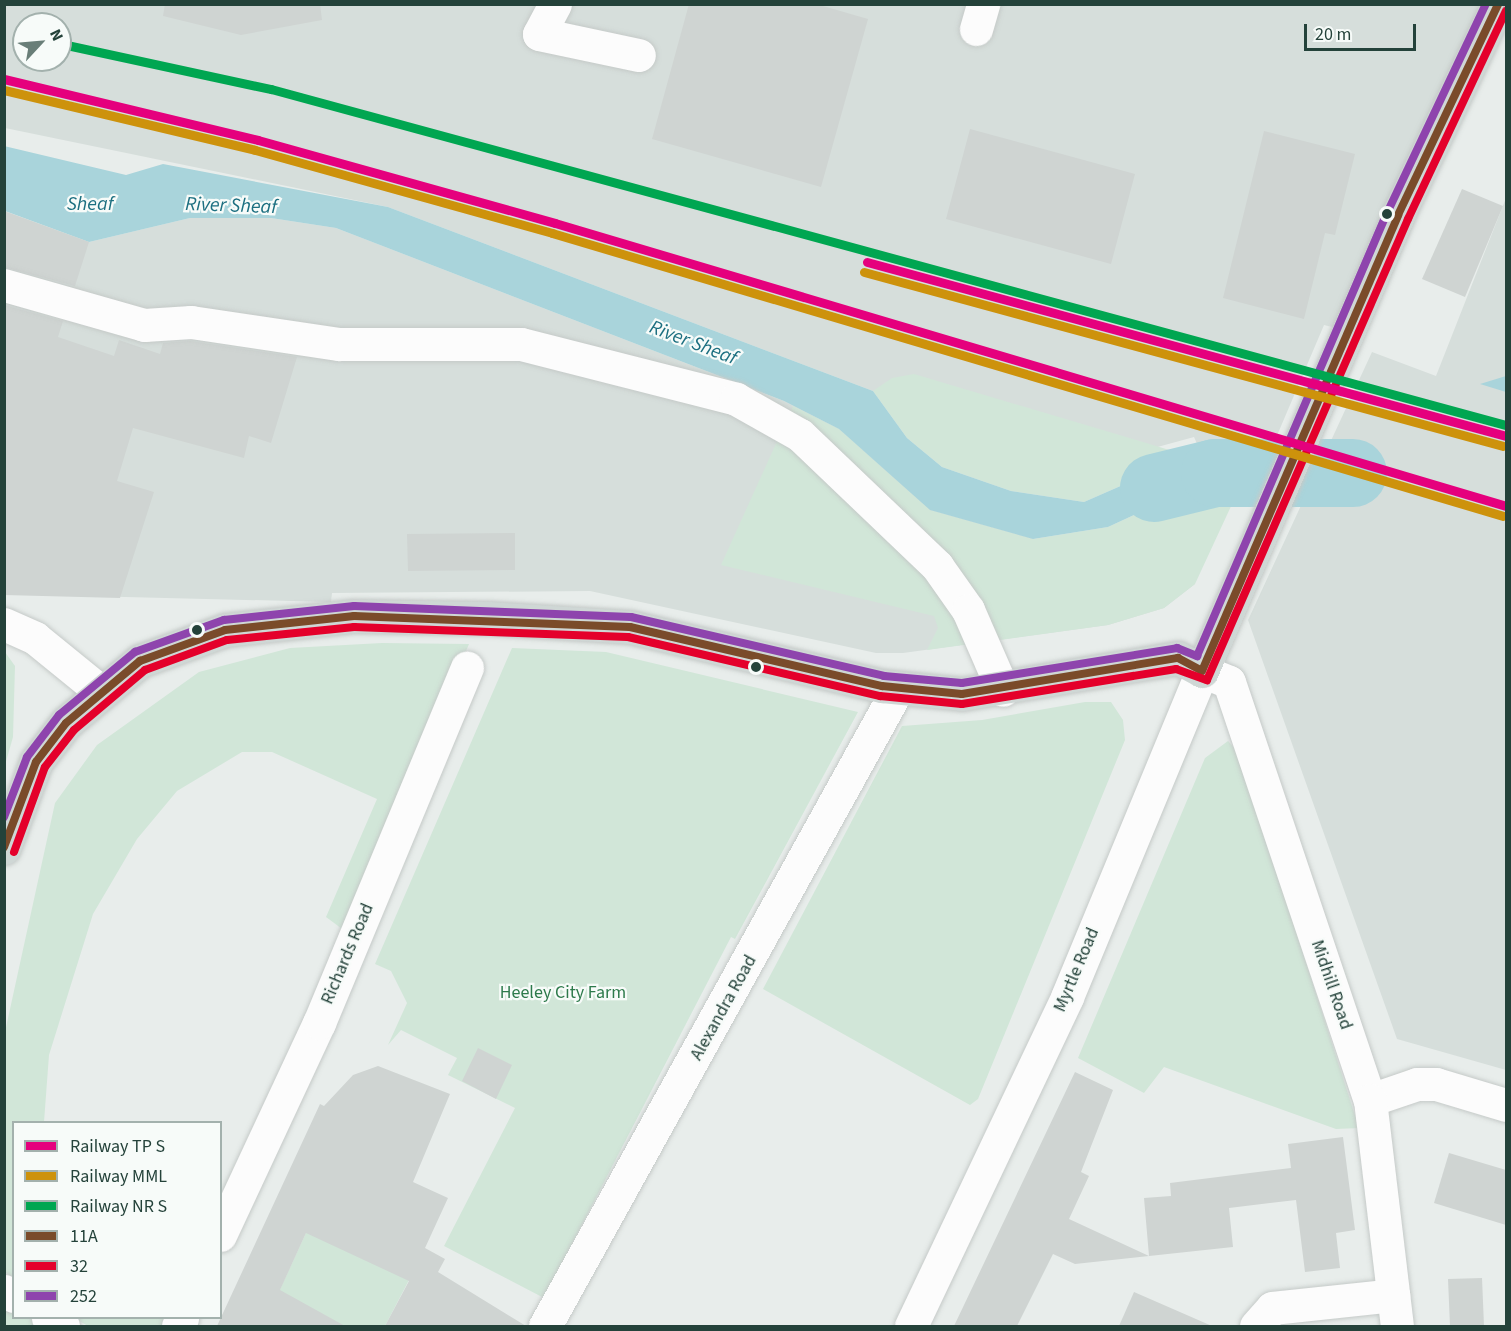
<!DOCTYPE html>
<style>
body{margin:0}
#map{position:relative;width:1511px;height:1331px;overflow:hidden;background:#e8edeb;font-family:"Source Sans 3",sans-serif}
div>[style]{position:absolute}
.built>*{inset:0;background:#d6dedb}
.green>*{inset:0;background:#d1e6d8}
.water>*{inset:0;background:#a9d4db}
.river>*{height:68px;margin:-34px;padding:0 34px;transform-origin:34px;border-radius:34px;background:#a9d4db}
.building>*{inset:0;background:#cfd4d2}
.roads{filter:drop-shadow(0 0 2px #c5cac8) drop-shadow(0 0 2px #c5cac8)}
.minor>*{height:33px;margin:-16.5px;padding:0 16.5px;transform-origin:16.5px;border-radius:16.5px;background:#fcfcfc}
.major>*{height:33px;margin:-16.5px;padding:0 16.5px;transform-origin:16.5px;border-radius:16.5px;background:#cfd7d5}
.bus-1>*{height:8px;margin:-4px;padding:0 4px;transform-origin:4px;border-radius:4px;background:#7a4b2a}
.bus-2>*{height:8px;margin:-4px;padding:0 4px;transform-origin:4px;border-radius:4px;background:#e4002b}
.bus-3>*{height:8px;margin:-4px;padding:0 4px;transform-origin:4px;border-radius:4px;background:#8e44ad}
.rail-1>*{height:9px;margin:-4.5px;padding:0 4.5px;transform-origin:4.5px;border-radius:4.5px;background:#e5007d}
.rail-2>*{height:9px;margin:-4.5px;padding:0 4.5px;transform-origin:4.5px;border-radius:4.5px;background:#cd920c}
.rail-3>*{height:9px;margin:-4.5px;padding:0 4.5px;transform-origin:4.5px;border-radius:4.5px;background:#00a651}
.dots>*{width:16px;height:16px;translate:-50% -50%;box-sizing:border-box;border:3px solid #f7fbf9;border-radius:50%}
span{translate:-50% -50%;white-space:nowrap;text-align:center;line-height:1.15;-webkit-text-stroke:4.5px #f7fbf9;paint-order:stroke}
.street-label{font-size:18px;color:#24423a}
.park-label{font-size:18px;color:#2d7a4b}
.water-label{font-size:20px;color:#1c6f80;font-style:italic}
.frame{position:absolute;inset:0;border:6px solid #24423a;pointer-events:none}
.legend{position:absolute;left:12px;top:1121px;width:210px;height:198px;box-sizing:border-box;background:#f7fbf9;border:2px solid #a3b1ad;margin:0;padding:8px 10px;list-style:none;font-size:18px;color:#24423a}
.legend li{display:flex;align-items:center;gap:12px;height:30px}
.legend b{width:30px;border:2px solid #a3b1ad}
.north{position:absolute;left:12px;top:12px;width:60px;height:60px;box-sizing:border-box;background:#f7fbf9;border:2px solid #a3b1ad;border-radius:50%;rotate:64deg;font-size:16px;font-weight:700;line-height:24px;text-align:center;color:#24423a}
.north::after{content:'';display:block;margin:auto;width:21px;height:27px;background:#697e78;clip-path:polygon(50% 0,100% 100%,50% 72%,0 100%)}
.scale{position:absolute;left:1304px;top:24px;width:112px;height:27px;box-sizing:border-box;border:3px solid #24423a;border-top:0;padding-left:8px;font-size:18px;line-height:21px;white-space:nowrap;color:#24423a;-webkit-text-stroke:4px #f7fbf9;paint-order:stroke}
</style>
<div id="map">
<div class="built">
<div style="clip-path:polygon(evenodd,5px 5px,1481px 5px,1336px 328px,1324px 325px,1267px 459px,1203px 457px,1194px 437px,1110px 460px,873px 391px,388px 207px,5px 128px,5px 5px,24px 24px,60px 24px,60px 60px,24px 60px,24px 24px)"></div>
<div style="clip-path:polygon(1506px 198px,1506px 1070px,1397px 1039px,1248px 620px,1372px 352px,1436px 376px)"></div>
<div style="clip-path:polygon(4px 211px,89px 242px,190px 218px,271px 218px,336px 228px,784px 401px,839px 429px,931px 510px,1195px 584px,1164px 608px,1108px 625px,903px 653px,876px 653px,590px 591px,332px 593px,331px 602px,5px 594px)"></div>
</div>
<div class="green">
<div style="clip-path:polygon(914px 374px,1143px 442px,1189px 456px,1084px 502px,1011px 491px,942px 467px,907px 438px,873px 391px,892px 378px)"></div>
<div style="clip-path:polygon(793px 406px,839px 429px,930px 510px,1033px 539px,1108px 527px,1186px 491px,1239px 489px,1195px 584px,1164px 608px,1108px 625px,927px 650px,938px 628px,934px 616px,721px 565px)"></div>
<div style="clip-path:polygon(382px 643px,469px 644px,349px 934px,326px 917px,377px 799px,272px 752px,242px 752px,177px 791px,137px 839px,93px 914px,49px 1055px,44px 1122px,14px 1122px,13px 1278px,5px 1272px,5px 1032px,55px 803px,97px 745px,199px 672px,290px 648px)"></div>
<div style="clip-path:polygon(512px 648px,606px 652px,858px 712px,735px 939px,731px 937px,544px 1298px,444px 1246px,515px 1108px,448px 1075px,457px 1058px,401px 1030px,388px 1045px,407px 1003px,391px 971px,375px 964px)"></div>
<div style="clip-path:polygon(5px 652px,15px 666px,13px 737px,5px 765px)"></div>
<div style="clip-path:polygon(1085px 702px,1111px 702px,1123px 720px,1125px 740px,978px 1099px,970px 1105px,763px 989px,902px 726px,982px 720px)"></div>
<div style="clip-path:polygon(1228px 741px,1239px 753px,1359px 1128px,1336px 1129px,1164px 1067px,1144px 1093px,1078px 1058px,1205px 758px)"></div>
<div style="clip-path:polygon(317px 1209px,421px 1257px,385px 1326px,263px 1326px)"></div>
<div style="clip-path:polygon(4px 1303px,13px 1308px,14px 1318px,29px 1318px,44px 1326px,5px 1326px)"></div>
<div style="clip-path:polygon(74px 1318px,171px 1318px,167px 1326px,88px 1326px)"></div>
</div>
<div class="water">
<div style="clip-path:polygon(4px 146px,126px 175px,163px 164px,388px 207px,873px 391px,907px 438px,942px 467px,1011px 491px,1084px 502px,1189px 456px,1251px 458px,1239px 489px,1186px 491px,1108px 527px,1033px 539px,930px 510px,839px 429px,784px 401px,336px 228px,271px 218px,190px 218px,89px 242px,5px 211px)"></div>
<div style="clip-path:polygon(1506px 376px,1506px 392px,1480px 384px)"></div>
</div>
<div class="river">
<div style="left:1154px;top:488px;width:63px;rotate:-13.8deg"></div>
<div style="left:1215px;top:473px;width:138px"></div>
</div>
<div class="building">
<div style="clip-path:polygon(165px 4px,320px 4px,322px 20px,241px 35px,163px 16px)"></div>
<div style="clip-path:polygon(689px 4px,816px 4px,868px 19px,821px 187px,652px 139px)"></div>
<div style="clip-path:polygon(970px 129px,1135px 174px,1111px 264px,946px 219px)"></div>
<div style="clip-path:polygon(1264px 131px,1355px 154px,1335px 235px,1325px 233px,1304px 319px,1223px 298px)"></div>
<div style="clip-path:polygon(1462px 189px,1503px 206px,1465px 297px,1422px 279px)"></div>
<div style="clip-path:polygon(4px 211px,89px 242px,75px 286px,4px 267px)"></div>
<div style="clip-path:polygon(4px 305px,63px 321px,58px 337px,114px 356px,119px 340px,160px 354px,163px 343px,190px 341px,297px 357px,271px 443px,249px 436px,244px 458px,133px 428px,117px 481px,154px 492px,120px 598px,4px 595px)"></div>
<div style="clip-path:polygon(515px 533px,515px 570px,408px 571px,407px 534px)"></div>
<div style="clip-path:polygon(478px 1048px,512px 1065px,496px 1099px,462px 1081px)"></div>
<div style="clip-path:polygon(378px 1066px,450px 1094px,413px 1182px,448px 1198px,425px 1248px,445px 1259px,438px 1272px,526px 1326px,385px 1326px,409px 1281px,306px 1233px,280px 1290px,345px 1326px,217px 1326px,320px 1104px,324px 1106px,353px 1075px)"></div>
<div style="clip-path:polygon(1075px 1072px,1113px 1090px,1081px 1172px,1089px 1176px,1069px 1219px,1149px 1256px,1075px 1264px,1053px 1254px,1017px 1326px,954px 1326px)"></div>
<div style="clip-path:polygon(1343px 1137px,1355px 1230px,1336px 1233px,1340px 1268px,1305px 1272px,1296px 1200px,1229px 1208px,1233px 1247px,1149px 1256px,1144px 1198px,1171px 1196px,1170px 1183px,1291px 1168px,1288px 1144px)"></div>
<div style="clip-path:polygon(1449px 1153px,1506px 1170px,1506px 1225px,1434px 1203px)"></div>
<div style="clip-path:polygon(1482px 1278px,1484px 1326px,1450px 1326px,1448px 1279px)"></div>
<div style="clip-path:polygon(1134px 1292px,1212px 1326px,1119px 1326px)"></div>
</div>
<div class="roads">
<div class="minor">
<div style="left:555px;top:4px;width:34px;rotate:118deg"></div>
<div style="left:539px;top:34px;width:102px;rotate:11.9deg"></div>
<div style="left:976px;top:29px;width:26px;rotate:-74deg"></div>
<div style="left:4px;top:285px;width:146px;rotate:15.9deg"></div>
<div style="left:144px;top:325px;width:47px;rotate:-3.7deg"></div>
<div style="left:191px;top:322px;width:150px;rotate:8.5deg"></div>
<div style="left:339px;top:344px;width:182px"></div>
<div style="left:521px;top:344px;width:222px;rotate:14.3deg"></div>
<div style="left:736px;top:399px;width:73px;rotate:29.4deg"></div>
<div style="left:800px;top:435px;width:190px;rotate:43.7deg"></div>
<div style="left:937px;top:566px;width:54px;rotate:54.8deg"></div>
<div style="left:968px;top:610px;width:87px;rotate:66.4deg"></div>
<div style="left:4px;top:624px;width:34px;rotate:24deg"></div>
<div style="left:35px;top:638px;width:82px;rotate:39.1deg"></div>
<div style="left:1370px;top:1100px;width:50px;rotate:-18.8deg"></div>
<div style="left:1417px;top:1084px;width:19px"></div>
<div style="left:1436px;top:1084px;width:73px;rotate:16.7deg"></div>
<div style="left:220px;top:1235px;width:234px;rotate:-65deg"></div>
<div style="left:319px;top:1023px;width:385px;rotate:-67.4deg"></div>
<div style="left:4px;top:1291px;width:11px;rotate:27deg"></div>
<div style="left:48px;top:1318px;width:17px;rotate:28deg"></div>
<div style="left:178px;top:1326px;width:9px;rotate:-63deg"></div>
<div style="left:545px;top:1326px;width:729px;rotate:-61.04deg"></div>
<div style="left:911px;top:1326px;width:364px;rotate:-64.6deg"></div>
<div style="left:1067px;top:997px;width:353px;rotate:-67.5deg"></div>
<div style="left:1202px;top:671px;width:29px;rotate:22deg"></div>
<div style="left:1229px;top:682px;width:441px;rotate:71.4deg"></div>
<div style="left:1370px;top:1100px;width:228px;rotate:83.2deg"></div>
<div style="left:1256px;top:1326px;width:24px;rotate:-48deg"></div>
<div style="left:1272px;top:1308px;width:122px;rotate:-6.1deg"></div>
</div>
<div class="major">
<div style="left:4px;top:848px;width:92px;rotate:-69.6deg"></div>
<div style="left:36px;top:762px;width:49px;rotate:-52.4deg"></div>
<div style="left:66px;top:723px;width:97px;rotate:-40deg"></div>
<div style="left:140px;top:661px;width:90px;rotate:-20deg"></div>
<div style="left:225px;top:630px;width:130px;rotate:-6.2deg"></div>
<div style="left:354px;top:616px;width:134px;rotate:0.9deg"></div>
<div style="left:488px;top:618px;width:142px;rotate:3.6deg"></div>
<div style="left:630px;top:627px;width:259px;rotate:13.2deg"></div>
<div style="left:882px;top:686px;width:80px;rotate:5.7deg"></div>
<div style="left:962px;top:694px;width:219px;rotate:-9.5deg"></div>
<div style="left:1178px;top:658px;width:27px;rotate:28deg"></div>
<div style="left:1202px;top:671px;width:496px;rotate:-66.7deg"></div>
<div style="left:1398px;top:215px;width:233px;rotate:-64.6deg"></div>
</div>
</div>
<div class="bus-1">
<div style="left:1202px;top:671px;width:496px;rotate:-66.7deg"></div>
<div style="left:1398px;top:215px;width:233px;rotate:-64.6deg"></div>
<div style="left:4px;top:847px;width:91px;rotate:-69.4deg"></div>
<div style="left:36px;top:762px;width:49px;rotate:-52.4deg"></div>
<div style="left:66px;top:723px;width:97px;rotate:-40deg"></div>
<div style="left:140px;top:661px;width:90px;rotate:-20deg"></div>
<div style="left:225px;top:630px;width:130px;rotate:-6.2deg"></div>
<div style="left:354px;top:616px;width:276px;rotate:2.3deg"></div>
<div style="left:630px;top:627px;width:259px;rotate:13.2deg"></div>
<div style="left:882px;top:686px;width:80px;rotate:5.7deg"></div>
<div style="left:962px;top:694px;width:219px;rotate:-9.5deg"></div>
<div style="left:1178px;top:658px;width:27px;rotate:28deg"></div>
</div>
<div class="bus-2">
<div style="left:14px;top:852px;width:90px;rotate:-70deg"></div>
<div style="left:45px;top:767px;width:47px;rotate:-51.9deg"></div>
<div style="left:74px;top:730px;width:93px;rotate:-40.2deg"></div>
<div style="left:145px;top:670px;width:87px;rotate:-20.1deg"></div>
<div style="left:227px;top:640px;width:128px;rotate:-5.8deg"></div>
<div style="left:354px;top:627px;width:274px;rotate:2.1deg"></div>
<div style="left:628px;top:637px;width:259px;rotate:13.2deg"></div>
<div style="left:880px;top:696px;width:82px;rotate:5.6deg"></div>
<div style="left:962px;top:704px;width:217px;rotate:-9.3deg"></div>
<div style="left:1176px;top:669px;width:33px;rotate:20deg"></div>
<div style="left:1207px;top:680px;width:503px;rotate:-66.44deg"></div>
<div style="left:1408px;top:219px;width:230px;rotate:-64.8deg"></div>
</div>
<div class="bus-3">
<div style="left:4px;top:817px;width:64px;rotate:-69deg"></div>
<div style="left:27px;top:757px;width:53px;rotate:-52.7deg"></div>
<div style="left:59px;top:715px;width:99px;rotate:-39.7deg"></div>
<div style="left:135px;top:652px;width:95px;rotate:-19.8deg"></div>
<div style="left:224px;top:620px;width:131px;rotate:-6.1deg"></div>
<div style="left:354px;top:606px;width:277px;rotate:2.3deg"></div>
<div style="left:631px;top:617px;width:260px;rotate:13.1deg"></div>
<div style="left:884px;top:676px;width:78px;rotate:5.1deg"></div>
<div style="left:962px;top:683px;width:218px;rotate:-9.2deg"></div>
<div style="left:1177px;top:648px;width:22px;rotate:22deg"></div>
<div style="left:1197px;top:656px;width:484px;rotate:-66.8deg"></div>
<div style="left:1388px;top:211px;width:229px;rotate:-64.7deg"></div>
</div>
<div class="rail-1">
<div style="left:4px;top:79px;width:261px;rotate:13.5deg"></div>
<div style="left:258px;top:140px;width:308px;rotate:15.6deg"></div>
<div style="left:555px;top:223px;width:992px;rotate:16.57deg"></div>
<div style="left:867px;top:262px;width:662px;rotate:15.23deg"></div>
</div>
<div class="rail-2">
<div style="left:4px;top:90px;width:258px;rotate:13.4deg"></div>
<div style="left:255px;top:150px;width:308px;rotate:15.6deg"></div>
<div style="left:552px;top:233px;width:992px;rotate:16.57deg"></div>
<div style="left:864px;top:272px;width:662px;rotate:15.23deg"></div>
</div>
<div class="rail-3">
<div style="left:62px;top:44px;width:214px;rotate:12.2deg"></div>
<div style="left:271px;top:89px;width:1280px;rotate:15.22deg"></div>
</div>
<div class="dots">
<div style="left:1387px;top:214px;background:#24423a"></div>
<div style="left:197px;top:630px;background:#24423a"></div>
<div style="left:756px;top:667px;background:#24423a"></div>
</div>
<div class="street-label">
<span style="left:348px;top:954px;rotate:-67deg">Richards Road</span>
<span style="left:1077px;top:970px;rotate:-67deg">Myrtle Road</span>
<span style="left:1331px;top:985px;rotate:71deg">Midhill Road</span>
<span style="left:724px;top:1008px;rotate:-61deg">Alexandra Road</span>
</div>
<div class="park-label">
<span style="left:563px;top:993px">Heeley City Farm</span>
</div>
<div class="water-label">
<span style="left:90px;top:204px">Sheaf</span>
<span style="left:231px;top:206px;rotate:2deg">River Sheaf</span>
<span style="left:693px;top:343px;rotate:21deg">River Sheaf</span>
</div>
<div class="frame"></div>
<ul class="legend">
<li><b style="height:8px;background:#e5007d"></b>Railway TP S</li>
<li><b style="height:8px;background:#cd920c"></b>Railway MML</li>
<li><b style="height:8px;background:#00a651"></b>Railway NR S</li>
<li><b style="height:8px;background:#7a4b2a"></b>11A</li>
<li><b style="height:8px;background:#e4002b"></b>32</li>
<li><b style="height:8px;background:#8e44ad"></b>252</li>
</ul>
<div class="north">N</div>
<div class="scale">20 m</div>
</div>
